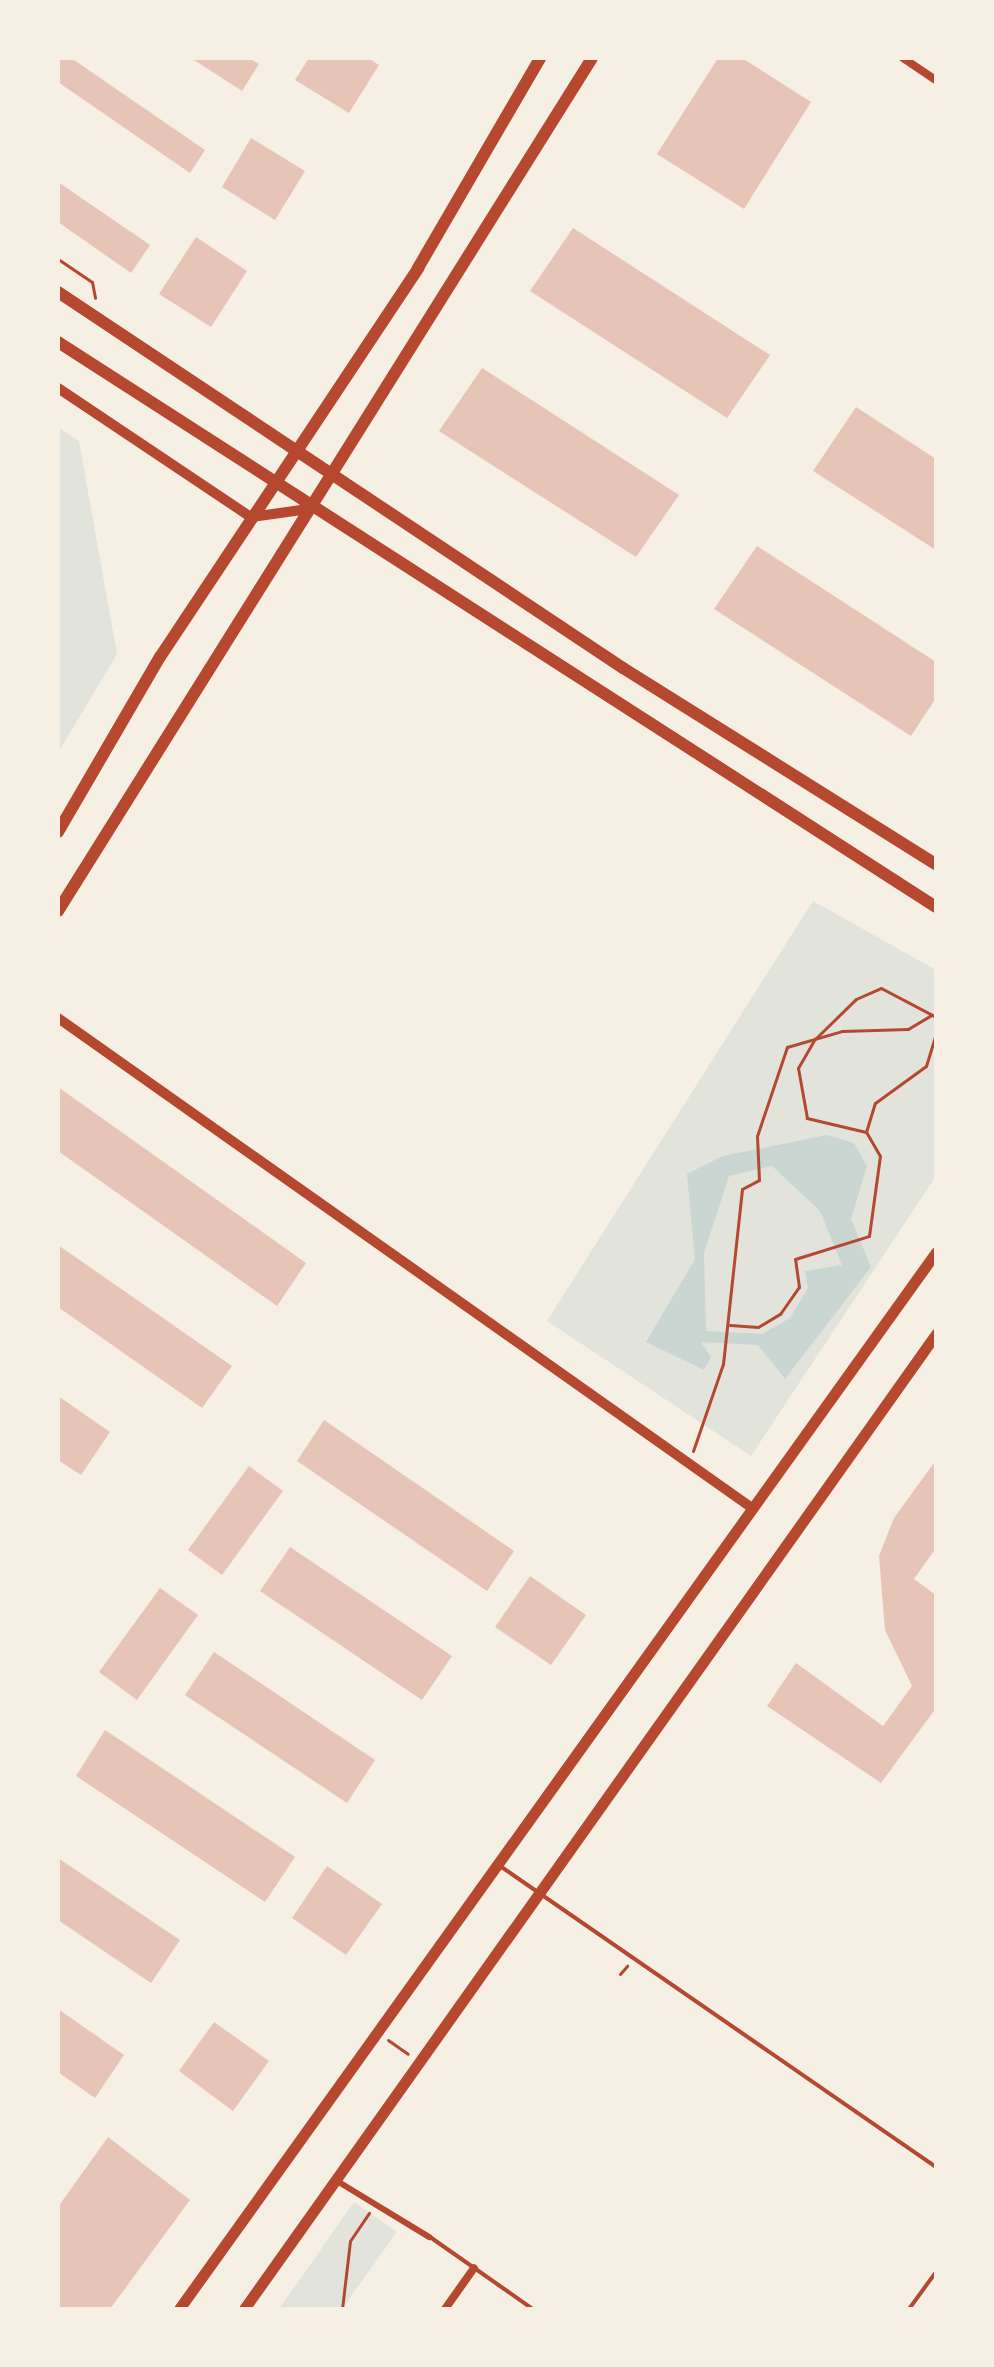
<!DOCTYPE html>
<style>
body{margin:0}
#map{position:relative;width:994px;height:2367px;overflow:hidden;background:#f6efe4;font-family:Figtree,sans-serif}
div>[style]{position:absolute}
.green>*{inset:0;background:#e2e4dc}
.water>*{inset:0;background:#c9d6d2}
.building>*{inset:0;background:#e6c5b7}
.path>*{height:3px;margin:-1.5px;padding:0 1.5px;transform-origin:1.5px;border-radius:1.5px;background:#b5482f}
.service>*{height:4px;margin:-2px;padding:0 2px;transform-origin:2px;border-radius:2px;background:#b5482f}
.pedestrian>*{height:6px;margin:-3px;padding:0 3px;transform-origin:3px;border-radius:3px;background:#b5482f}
.minor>*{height:8px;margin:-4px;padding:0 4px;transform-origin:4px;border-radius:4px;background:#b5482f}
.tertiary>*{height:10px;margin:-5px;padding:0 5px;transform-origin:5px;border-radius:5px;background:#b5482f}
.secondary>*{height:11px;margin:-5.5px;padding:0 5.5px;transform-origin:5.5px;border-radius:5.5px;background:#b5482f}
.primary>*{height:12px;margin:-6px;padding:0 6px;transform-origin:6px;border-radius:6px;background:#b5482f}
span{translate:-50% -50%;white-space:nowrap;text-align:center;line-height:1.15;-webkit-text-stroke:8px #f6efe4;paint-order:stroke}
.frame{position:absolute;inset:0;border:60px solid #f6efe4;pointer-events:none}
</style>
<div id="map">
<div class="green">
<div style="clip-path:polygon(58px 427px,79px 441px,117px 654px,58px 753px)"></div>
<div style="clip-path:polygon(813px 901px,936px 970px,936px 1176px,751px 1456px,547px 1321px)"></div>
<div style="clip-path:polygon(354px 2202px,397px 2232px,342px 2309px,279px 2309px)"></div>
</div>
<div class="water">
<div style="clip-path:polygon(evenodd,827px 1135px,854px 1143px,867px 1166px,851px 1219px,871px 1267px,785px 1379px,758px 1345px,701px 1342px,711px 1357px,704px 1370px,646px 1342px,695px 1259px,687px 1174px,723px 1156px,827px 1135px,772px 1166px,820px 1211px,842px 1265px,805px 1271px,808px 1288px,790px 1318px,762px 1334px,706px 1331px,704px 1253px,729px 1176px,772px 1166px)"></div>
</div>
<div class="building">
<div style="clip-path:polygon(58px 58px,71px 58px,205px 150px,190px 173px,58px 82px)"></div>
<div style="clip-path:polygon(191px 58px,249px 58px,259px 64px,242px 91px)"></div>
<div style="clip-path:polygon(309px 58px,368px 58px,379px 65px,349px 113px,295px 80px)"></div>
<div style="clip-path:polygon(718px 58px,742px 58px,811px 102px,744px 209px,657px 154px)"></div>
<div style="clip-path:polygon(251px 138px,305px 171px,275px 220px,222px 187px)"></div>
<div style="clip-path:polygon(58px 182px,150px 245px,131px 273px,58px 222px)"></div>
<div style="clip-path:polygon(573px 228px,770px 355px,727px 418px,530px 291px)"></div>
<div style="clip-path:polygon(196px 237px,247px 271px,211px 327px,159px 294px)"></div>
<div style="clip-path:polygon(482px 368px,679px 495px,636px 557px,439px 431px)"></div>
<div style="clip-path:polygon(856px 407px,936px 459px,936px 550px,813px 471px)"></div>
<div style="clip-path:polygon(757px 546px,936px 662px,936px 698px,911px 736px,714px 609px)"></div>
<div style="clip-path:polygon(58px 1087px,306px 1263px,277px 1306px,58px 1151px)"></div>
<div style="clip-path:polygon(58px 1245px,232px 1366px,202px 1408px,58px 1307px)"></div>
<div style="clip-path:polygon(58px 1396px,110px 1432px,81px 1475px,58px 1460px)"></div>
<div style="clip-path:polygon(324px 1420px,514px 1551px,487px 1591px,297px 1461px)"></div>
<div style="clip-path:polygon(936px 1460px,936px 1548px,914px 1579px,936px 1595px,936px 1708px,881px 1783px,767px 1706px,796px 1663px,883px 1726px,912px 1686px,885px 1630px,879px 1556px,894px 1518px)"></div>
<div style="clip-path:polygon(249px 1466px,283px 1491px,222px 1575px,188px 1550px)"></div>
<div style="clip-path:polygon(290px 1547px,452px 1656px,422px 1700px,260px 1591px)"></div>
<div style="clip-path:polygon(530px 1576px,586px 1615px,551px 1665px,495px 1627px)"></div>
<div style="clip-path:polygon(160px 1588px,198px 1615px,137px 1700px,99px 1672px)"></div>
<div style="clip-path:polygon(214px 1652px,375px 1760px,347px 1803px,185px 1695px)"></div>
<div style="clip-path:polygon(105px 1730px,295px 1857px,265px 1902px,76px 1776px)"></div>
<div style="clip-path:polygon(58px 1858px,180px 1940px,151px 1983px,58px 1920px)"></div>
<div style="clip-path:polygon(327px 1866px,382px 1904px,346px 1955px,292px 1918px)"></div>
<div style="clip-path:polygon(58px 2009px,124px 2055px,95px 2098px,58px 2072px)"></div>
<div style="clip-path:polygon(214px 2022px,269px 2061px,233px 2111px,179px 2071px)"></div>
<div style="clip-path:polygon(108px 2137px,190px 2200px,110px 2309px,58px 2309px,58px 2207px)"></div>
</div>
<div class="path">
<div style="left:58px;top:259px;width:41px;rotate:34.1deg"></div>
<div style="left:92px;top:282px;width:16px;rotate:79deg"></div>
<div style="left:866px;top:1132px;width:30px;rotate:-73deg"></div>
<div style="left:875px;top:1103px;width:63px;rotate:-36deg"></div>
<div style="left:926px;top:1066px;width:34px;rotate:-73deg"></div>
<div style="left:730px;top:1325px;width:28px;rotate:4deg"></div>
<div style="left:758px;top:1327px;width:26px;rotate:-31deg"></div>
<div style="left:780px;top:1314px;width:33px;rotate:-55deg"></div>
<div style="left:799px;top:1287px;width:28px;rotate:-98deg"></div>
<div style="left:795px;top:1259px;width:77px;rotate:-17.3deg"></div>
<div style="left:869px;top:1236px;width:81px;rotate:-82.2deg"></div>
<div style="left:880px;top:1156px;width:28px;rotate:-120deg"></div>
<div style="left:866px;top:1132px;width:61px;rotate:-166.7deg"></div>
<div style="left:807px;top:1118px;width:51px;rotate:-100.2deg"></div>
<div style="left:798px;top:1068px;width:34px;rotate:-60deg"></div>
<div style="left:815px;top:1039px;width:57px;rotate:-44.3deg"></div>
<div style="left:856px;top:999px;width:27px;rotate:-24deg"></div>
<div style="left:881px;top:988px;width:62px;rotate:27.8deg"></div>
<div style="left:693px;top:1451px;width:92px;rotate:-71deg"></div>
<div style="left:723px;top:1364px;width:176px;rotate:-83.8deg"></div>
<div style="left:742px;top:1189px;width:19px;rotate:-28deg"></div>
<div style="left:759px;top:1180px;width:44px;rotate:-92.6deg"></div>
<div style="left:757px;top:1136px;width:94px;rotate:-71.4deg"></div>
<div style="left:787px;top:1047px;width:57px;rotate:-16.2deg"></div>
<div style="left:842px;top:1031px;width:66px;rotate:-1.7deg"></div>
<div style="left:908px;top:1029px;width:27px;rotate:-31deg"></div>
<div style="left:620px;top:1974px;width:11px;rotate:-49deg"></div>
<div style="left:388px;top:2040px;width:24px;rotate:35deg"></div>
<div style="left:342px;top:2309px;width:68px;rotate:-83.3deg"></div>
<div style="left:350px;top:2241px;width:34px;rotate:-56deg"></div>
</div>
<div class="service">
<div style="left:500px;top:1866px;width:530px;rotate:34.62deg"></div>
<div style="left:430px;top:2237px;width:126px;rotate:35deg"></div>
<div style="left:909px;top:2309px;width:46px;rotate:-53.9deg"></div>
</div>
<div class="pedestrian">
<div style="left:337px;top:2181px;width:108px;rotate:31.3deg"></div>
</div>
<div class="minor">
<div style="left:903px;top:58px;width:40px;rotate:34deg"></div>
<div style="left:445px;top:2309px;width:50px;rotate:-54.7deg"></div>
</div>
<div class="tertiary">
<div style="left:58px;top:388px;width:232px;rotate:33.8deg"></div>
<div style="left:251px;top:517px;width:58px;rotate:-8deg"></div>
<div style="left:58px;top:1018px;width:850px;rotate:35.22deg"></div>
</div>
<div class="secondary">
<div style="left:179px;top:2309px;width:1300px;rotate:-54.39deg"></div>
<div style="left:244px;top:2309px;width:1196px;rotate:-54.64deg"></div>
</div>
<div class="primary">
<div style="left:58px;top:292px;width:679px;rotate:33.64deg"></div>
<div style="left:623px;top:668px;width:369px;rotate:32.1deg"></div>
<div style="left:58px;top:342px;width:1044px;rotate:32.76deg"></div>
<div style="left:58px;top:832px;width:203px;rotate:-59.8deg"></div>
<div style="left:160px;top:657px;width:467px;rotate:-56.4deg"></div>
<div style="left:418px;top:268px;width:243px;rotate:-59.8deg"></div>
<div style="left:58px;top:911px;width:1006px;rotate:-57.95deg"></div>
</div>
<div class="frame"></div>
</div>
